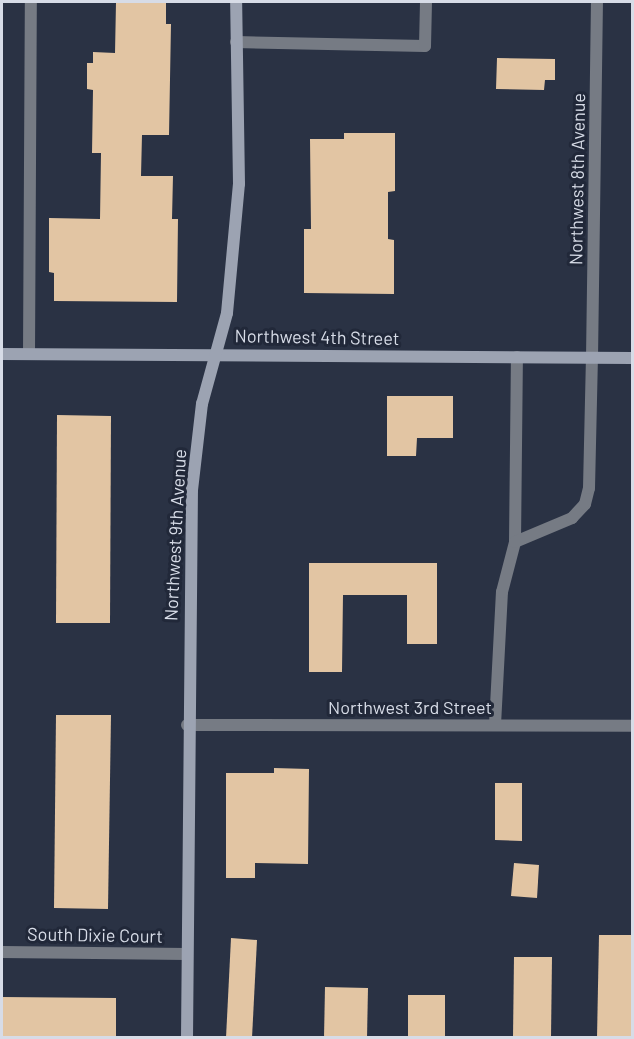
<!DOCTYPE html>
<style>
body{margin:0}
#map{position:relative;width:634px;height:1039px;overflow:hidden;background:#2a3244;font-family:Barlow,sans-serif}
div>[style]{position:absolute}
.building>*{inset:0;background:#e2c5a3}
.lane>*{height:12px;margin:-6px;padding:0 6px;transform-origin:6px;border-radius:6px;background:#767b84}
.street>*{height:12px;margin:-6px;padding:0 6px;transform-origin:6px;border-radius:6px;background:#767b84}
.secondary>*{height:12px;margin:-6px;padding:0 6px;transform-origin:6px;border-radius:6px;background:#9ca3b2}
span{translate:-50% -50%;white-space:nowrap;text-align:center;line-height:1.15;-webkit-text-stroke:6px #212839;paint-order:stroke}
.street-label{font-size:18px;color:#d7dce7}
.frame{position:absolute;inset:0;border:3px solid #d7dce7;pointer-events:none}
</style>
<div id="map">
<div class="building">
<div style="clip-path:polygon(116px 2px,166px 2px,166px 24px,171px 24px,169px 135px,142px 135px,141px 176px,173px 176px,172px 219px,178px 219px,177px 302px,54px 301px,54px 273px,49px 272px,49px 218px,100px 219px,101px 153px,92px 153px,93px 90px,87px 89px,87px 63px,93px 63px,93px 52px,115px 53px)"></div>
<div style="clip-path:polygon(497px 58px,555px 59px,555px 80px,545px 80px,544px 90px,496px 89px)"></div>
<div style="clip-path:polygon(344px 133px,395px 133px,395px 191px,388px 192px,388px 239px,394px 240px,394px 294px,304px 293px,304px 229px,311px 229px,310px 139px,344px 139px)"></div>
<div style="clip-path:polygon(387px 396px,453px 396px,453px 438px,417px 438px,416px 456px,387px 456px)"></div>
<div style="clip-path:polygon(57px 415px,111px 416px,110px 623px,56px 623px)"></div>
<div style="clip-path:polygon(309px 563px,437px 563px,437px 644px,407px 644px,407px 595px,343px 595px,342px 672px,309px 672px)"></div>
<div style="clip-path:polygon(56px 715px,111px 715px,108px 909px,54px 908px)"></div>
<div style="clip-path:polygon(274px 768px,309px 769px,308px 864px,255px 863px,255px 878px,226px 878px,226px 773px,274px 773px)"></div>
<div style="clip-path:polygon(495px 783px,522px 783px,522px 841px,495px 840px)"></div>
<div style="clip-path:polygon(514px 863px,539px 865px,537px 898px,511px 896px)"></div>
<div style="clip-path:polygon(599px 935px,633px 935px,633px 1038px,597px 1038px)"></div>
<div style="clip-path:polygon(231px 938px,257px 940px,252px 1038px,226px 1038px)"></div>
<div style="clip-path:polygon(514px 957px,552px 957px,551px 1038px,513px 1038px)"></div>
<div style="clip-path:polygon(325px 987px,368px 988px,367px 1038px,324px 1038px)"></div>
<div style="clip-path:polygon(408px 995px,445px 995px,445px 1038px,408px 1038px)"></div>
<div style="clip-path:polygon(2px 997px,116px 998px,116px 1038px,2px 1038px)"></div>
</div>
<div class="lane">
<div style="left:236px;top:42px;width:189px;rotate:1.2deg"></div>
<div style="left:425px;top:46px;width:44px;rotate:-88.7deg"></div>
<div style="left:29px;top:354px;width:352px;rotate:-89.7deg"></div>
<div style="left:515px;top:542px;width:185px;rotate:-89.4deg"></div>
<div style="left:495px;top:725px;width:133px;rotate:-87deg"></div>
<div style="left:502px;top:592px;width:52px;rotate:-75.4deg"></div>
<div style="left:515px;top:542px;width:62px;rotate:-22.8deg"></div>
<div style="left:572px;top:518px;width:19px;rotate:-47deg"></div>
<div style="left:585px;top:504px;width:16px;rotate:-76deg"></div>
<div style="left:589px;top:488px;width:130px;rotate:-88.7deg"></div>
</div>
<div class="street">
<div style="left:592px;top:358px;width:356px;rotate:-89.2deg"></div>
<div style="left:187px;top:725px;width:445px;rotate:0.1deg"></div>
<div style="left:2px;top:952px;width:185px;rotate:0.6deg"></div>
</div>
<div class="secondary">
<div style="left:2px;top:354px;width:630px;rotate:0.36deg"></div>
<div style="left:187px;top:1038px;width:548px;rotate:-89.48deg"></div>
<div style="left:192px;top:490px;width:87px;rotate:-83.4deg"></div>
<div style="left:202px;top:404px;width:94px;rotate:-74.6deg"></div>
<div style="left:227px;top:313px;width:130px;rotate:-84.7deg"></div>
<div style="left:239px;top:184px;width:182px;rotate:-90.9deg"></div>
</div>
<div class="street-label">
<span style="left:577px;top:179px;rotate:-89deg">Northwest 8th Avenue</span>
<span style="left:317px;top:337px;rotate:1deg">Northwest 4th Street</span>
<span style="left:175px;top:535px;rotate:-87deg">Northwest 9th Avenue</span>
<span style="left:410px;top:707px">Northwest 3rd Street</span>
<span style="left:95px;top:935px;rotate:1deg">South Dixie Court</span>
</div>
<div class="frame"></div>
</div>
